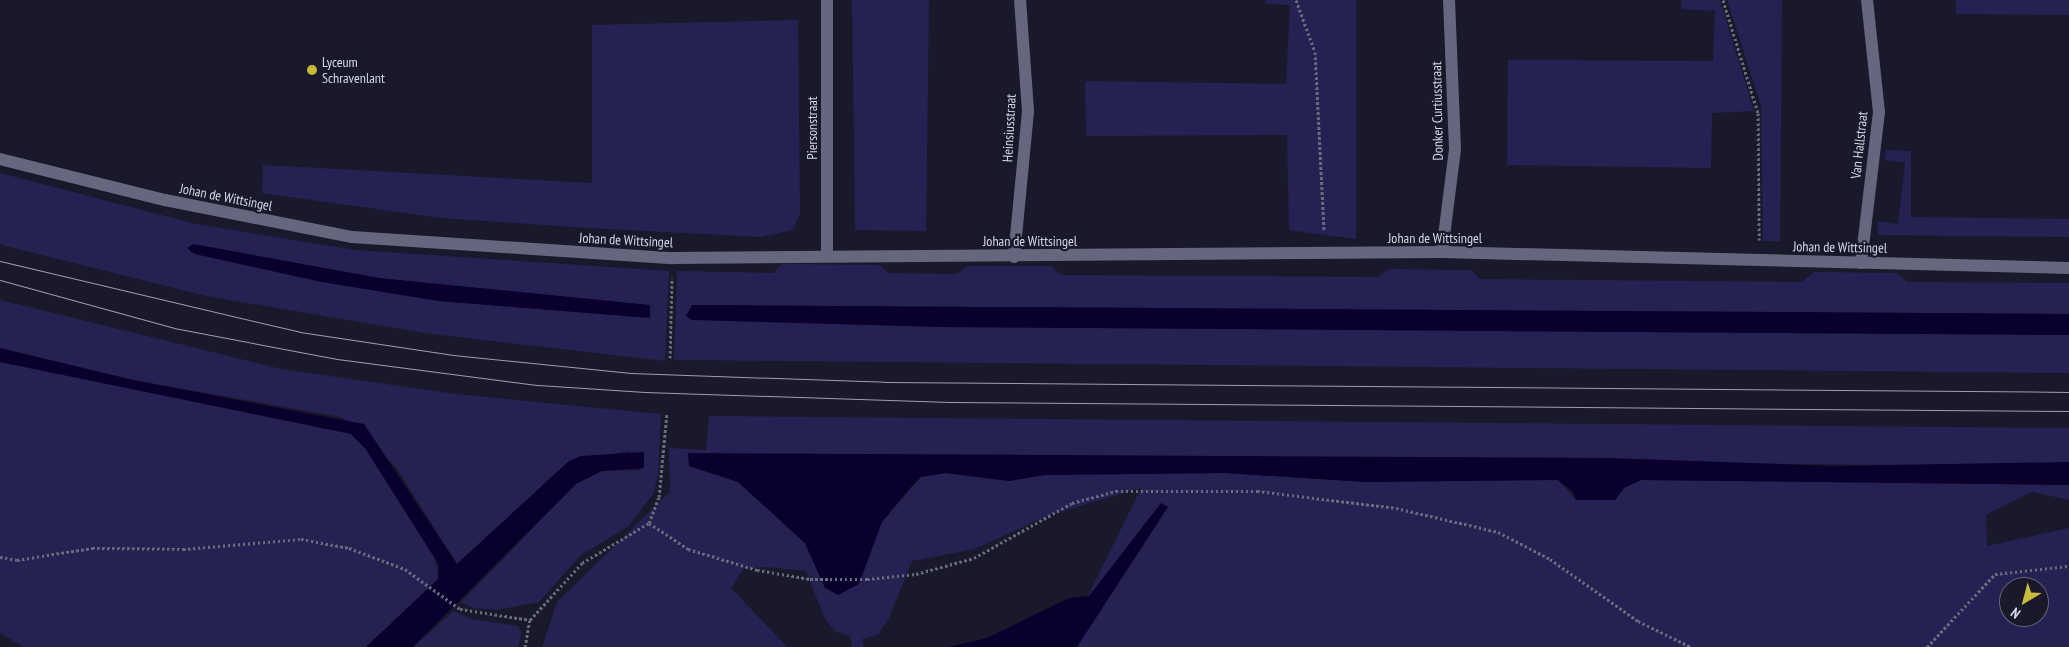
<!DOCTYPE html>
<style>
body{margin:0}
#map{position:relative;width:2069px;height:647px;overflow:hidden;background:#19192b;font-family:"PT Sans Narrow",sans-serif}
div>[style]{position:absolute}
.green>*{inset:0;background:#252153}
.water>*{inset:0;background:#09002e}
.path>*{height:3px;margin-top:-1.5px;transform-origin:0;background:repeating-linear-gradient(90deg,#6a6b7b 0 2.5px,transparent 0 5px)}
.minor>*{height:12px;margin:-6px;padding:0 6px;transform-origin:6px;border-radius:6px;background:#66677e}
.tram>*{height:1px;margin:-0.5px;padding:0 0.5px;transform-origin:0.5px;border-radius:0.5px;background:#9e9ead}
.dots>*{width:14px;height:14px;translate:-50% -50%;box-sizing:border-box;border:2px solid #19192b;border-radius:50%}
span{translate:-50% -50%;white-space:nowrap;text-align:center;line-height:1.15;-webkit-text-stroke:4.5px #19192b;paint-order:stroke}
.poi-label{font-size:14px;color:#d7d8e5}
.left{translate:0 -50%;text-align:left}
.street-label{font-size:14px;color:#d7d8e5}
.north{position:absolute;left:1999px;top:577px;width:50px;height:50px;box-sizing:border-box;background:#19192b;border:1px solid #656575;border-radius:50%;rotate:217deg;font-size:14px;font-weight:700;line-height:20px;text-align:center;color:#d7d8e5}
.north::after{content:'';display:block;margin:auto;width:18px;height:22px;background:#c8bb3b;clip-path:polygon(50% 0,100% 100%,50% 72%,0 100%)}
</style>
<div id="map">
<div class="green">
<div style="clip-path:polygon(852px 0,929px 0,926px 231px,855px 230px)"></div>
<div style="clip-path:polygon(1265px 0,1356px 0,1356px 239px,1289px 230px,1287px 135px,1086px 136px,1085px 81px,1286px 84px,1290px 5px,1265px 4px)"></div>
<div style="clip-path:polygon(1681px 0,1720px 0,1754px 111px,1712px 113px,1711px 168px,1507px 165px,1508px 60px,1713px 61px,1715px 11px,1682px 9px)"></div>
<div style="clip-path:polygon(1727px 0,1782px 0,1780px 241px,1763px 241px,1761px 106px)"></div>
<div style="clip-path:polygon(1956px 0,2069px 0,2069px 15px,1956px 14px)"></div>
<div style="clip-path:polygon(798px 20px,800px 213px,793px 230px,761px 237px,588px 228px,441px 218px,262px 193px,263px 165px,592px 183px,592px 25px)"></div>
<div style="clip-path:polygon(1886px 150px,1911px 151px,1911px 217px,2069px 219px,2069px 237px,1877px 235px,1878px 221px,1898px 224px,1905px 163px,1885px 160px)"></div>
<div style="clip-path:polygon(evenodd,0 173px,196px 224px,355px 250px,669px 271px,665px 361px,432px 334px,206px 296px,6px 246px,0 244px,0 173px,193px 244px,379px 278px,650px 318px,439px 301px,322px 282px,195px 254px,190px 252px,193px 244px)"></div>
<div style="clip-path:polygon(782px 264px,879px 265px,888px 273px,957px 274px,967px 266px,1051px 266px,1061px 275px,1378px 277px,1389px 269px,1471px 270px,1480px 279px,1802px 282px,1814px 272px,1897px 273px,1907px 282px,2069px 283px,2069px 314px,692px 305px,689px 319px,942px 327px,2069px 335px,2069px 373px,674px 360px,677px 271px,773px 273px)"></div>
<div style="clip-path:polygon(0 300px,281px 369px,455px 394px,661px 414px,658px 477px,653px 494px,629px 526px,581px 555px,539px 602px,496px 610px,473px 608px,461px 602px,576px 484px,602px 471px,642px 470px,630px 451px,569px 461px,457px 564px,396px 467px,342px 417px,133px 380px,0 348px)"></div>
<div style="clip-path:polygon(0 362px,351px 434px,365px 448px,435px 558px,439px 579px,366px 647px,24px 647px,0 633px)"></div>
<div style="clip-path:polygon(evenodd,709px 416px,2069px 428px,2069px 462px,2040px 466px,689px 454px,690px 466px,738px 482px,805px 543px,825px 588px,921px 477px,946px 473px,1009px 481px,1044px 475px,1225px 473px,1366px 482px,1558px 480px,1576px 500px,1615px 500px,1624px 488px,1641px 480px,2069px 485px,2069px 500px,2032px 492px,1986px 515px,1987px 546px,2069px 528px,2069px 647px,1063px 647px,1141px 488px,1049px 515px,975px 549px,912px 561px,889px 618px,878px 635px,862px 639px,864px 647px,852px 647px,850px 636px,836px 632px,825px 619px,806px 571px,767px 567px,744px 568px,731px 588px,787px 647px,542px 647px,557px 602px,670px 492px,669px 448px,706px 450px,709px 416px,2009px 587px,2039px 587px,2039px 617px,2009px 617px,2009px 587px)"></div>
<div style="clip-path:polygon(454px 611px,471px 619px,518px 626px,522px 633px,518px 647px,413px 647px)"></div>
</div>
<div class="water">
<div style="clip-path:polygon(193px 244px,379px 278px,650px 305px,650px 318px,439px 301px,322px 282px,195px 254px,187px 248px)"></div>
<div style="clip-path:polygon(692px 305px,2069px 314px,2069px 335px,942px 327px,692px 320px,686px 316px)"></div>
<div style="clip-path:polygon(0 348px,133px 380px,364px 424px,457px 564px,569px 461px,581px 456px,644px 452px,644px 468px,602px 471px,576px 484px,413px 647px,366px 647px,438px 579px,439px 565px,365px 448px,351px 434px,0 362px)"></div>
<div style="clip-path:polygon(688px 453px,1609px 458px,1833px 466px,2069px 462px,2069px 485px,1641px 480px,1624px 488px,1615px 500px,1576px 500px,1573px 492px,1558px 480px,1366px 482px,1225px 473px,1044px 475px,1009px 481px,946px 473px,921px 477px,910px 488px,882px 522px,859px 584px,838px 595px,825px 588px,805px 543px,738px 482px,689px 466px)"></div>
<div style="clip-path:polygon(1161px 503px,1168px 507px,1077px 647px,948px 647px,987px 638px,1069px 598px,1089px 596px)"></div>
</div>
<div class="path">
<div style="left:1296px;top:0;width:55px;rotate:69.9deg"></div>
<div style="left:1315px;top:52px;width:179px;rotate:87.1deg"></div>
<div style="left:1723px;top:0;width:118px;rotate:72.8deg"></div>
<div style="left:1758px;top:113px;width:127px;rotate:89.5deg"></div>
<div style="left:670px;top:358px;width:80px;rotate:-88.6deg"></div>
<div style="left:649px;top:523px;width:47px;rotate:33.7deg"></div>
<div style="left:688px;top:549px;width:72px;rotate:16.9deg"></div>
<div style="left:757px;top:570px;width:54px;rotate:9.6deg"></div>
<div style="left:810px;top:579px;width:57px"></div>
<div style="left:867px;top:579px;width:49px;rotate:-5.8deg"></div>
<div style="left:916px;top:574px;width:60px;rotate:-15.4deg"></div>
<div style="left:974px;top:558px;width:112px;rotate:-29.3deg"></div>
<div style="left:1072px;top:503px;width:46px;rotate:-15.3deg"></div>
<div style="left:1116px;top:491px;width:141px"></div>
<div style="left:1257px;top:491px;width:140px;rotate:7deg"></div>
<div style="left:1396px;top:508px;width:105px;rotate:13.2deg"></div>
<div style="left:1498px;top:532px;width:59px;rotate:27.4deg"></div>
<div style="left:1550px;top:559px;width:108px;rotate:35.2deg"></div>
<div style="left:1638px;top:621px;width:59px;rotate:26.1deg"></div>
<div style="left:0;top:557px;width:17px;rotate:10deg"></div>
<div style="left:17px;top:560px;width:76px;rotate:-9.1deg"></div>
<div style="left:92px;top:548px;width:91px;rotate:0.6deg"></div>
<div style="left:183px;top:549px;width:118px;rotate:-4.8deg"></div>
<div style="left:301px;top:539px;width:49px;rotate:10.6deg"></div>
<div style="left:349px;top:548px;width:60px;rotate:20.6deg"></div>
<div style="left:405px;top:569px;width:68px;rotate:36deg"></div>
<div style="left:460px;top:609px;width:71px;rotate:8.9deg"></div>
<div style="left:525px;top:647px;width:27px;rotate:-80deg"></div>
<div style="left:530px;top:620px;width:77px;rotate:-47.6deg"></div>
<div style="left:582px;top:563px;width:78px;rotate:-30.8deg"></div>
<div style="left:649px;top:523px;width:28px;rotate:-69deg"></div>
<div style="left:659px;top:497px;width:84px;rotate:-84.6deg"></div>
<div style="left:1927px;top:647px;width:100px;rotate:-47deg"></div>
<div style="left:1995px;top:574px;width:74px;rotate:-6.2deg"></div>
</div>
<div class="minor">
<div style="left:0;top:159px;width:170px;rotate:14deg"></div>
<div style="left:165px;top:200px;width:191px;rotate:11.2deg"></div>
<div style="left:352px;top:237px;width:321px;rotate:3.8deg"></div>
<div style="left:672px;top:258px;width:770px;rotate:-0.45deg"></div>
<div style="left:1442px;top:252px;width:627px;rotate:1.46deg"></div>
<div style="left:1442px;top:252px;width:104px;rotate:-82.8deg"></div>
<div style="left:1455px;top:149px;width:149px;rotate:-92.3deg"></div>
<div style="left:827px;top:256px;width:256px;rotate:-90deg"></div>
<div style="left:1014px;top:257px;width:147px;rotate:-84.5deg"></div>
<div style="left:1028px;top:111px;width:111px;rotate:-94.1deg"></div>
<div style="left:1861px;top:263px;width:152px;rotate:-83.2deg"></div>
<div style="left:1879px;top:112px;width:113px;rotate:-96.1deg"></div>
</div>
<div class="tram">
<div style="left:0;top:261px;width:308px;rotate:13.3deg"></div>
<div style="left:300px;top:332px;width:155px;rotate:8.5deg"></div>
<div style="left:453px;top:355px;width:179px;rotate:5.8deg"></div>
<div style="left:631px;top:373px;width:254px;rotate:2deg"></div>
<div style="left:885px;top:382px;width:1184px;rotate:0.48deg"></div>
<div style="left:0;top:280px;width:180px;rotate:15.4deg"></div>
<div style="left:174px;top:328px;width:166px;rotate:10.8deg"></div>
<div style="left:337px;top:359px;width:203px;rotate:7.4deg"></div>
<div style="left:538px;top:385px;width:107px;rotate:3.7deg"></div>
<div style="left:645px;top:392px;width:305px;rotate:1.9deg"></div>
<div style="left:950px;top:402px;width:1119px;rotate:0.46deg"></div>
</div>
<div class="dots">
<div style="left:312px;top:70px;background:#c8bb3b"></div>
</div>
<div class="poi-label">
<span class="left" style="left:322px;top:70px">Lyceum<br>Schravenlant</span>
</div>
<div class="street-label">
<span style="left:1437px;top:111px;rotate:-91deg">Donker Curtiusstraat</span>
<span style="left:812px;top:128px;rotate:-90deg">Piersonstraat</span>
<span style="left:1009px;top:128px;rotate:-87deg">Heinsiusstraat</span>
<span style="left:1859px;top:145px;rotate:-84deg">Van Hallstraat</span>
<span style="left:226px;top:197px;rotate:11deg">Johan de Wittsingel</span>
<span style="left:1435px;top:238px">Johan de Wittsingel</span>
<span style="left:626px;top:240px;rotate:3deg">Johan de Wittsingel</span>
<span style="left:1030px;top:241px">Johan de Wittsingel</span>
<span style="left:1840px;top:247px;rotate:1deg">Johan de Wittsingel</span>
</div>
<div class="north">N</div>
</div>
